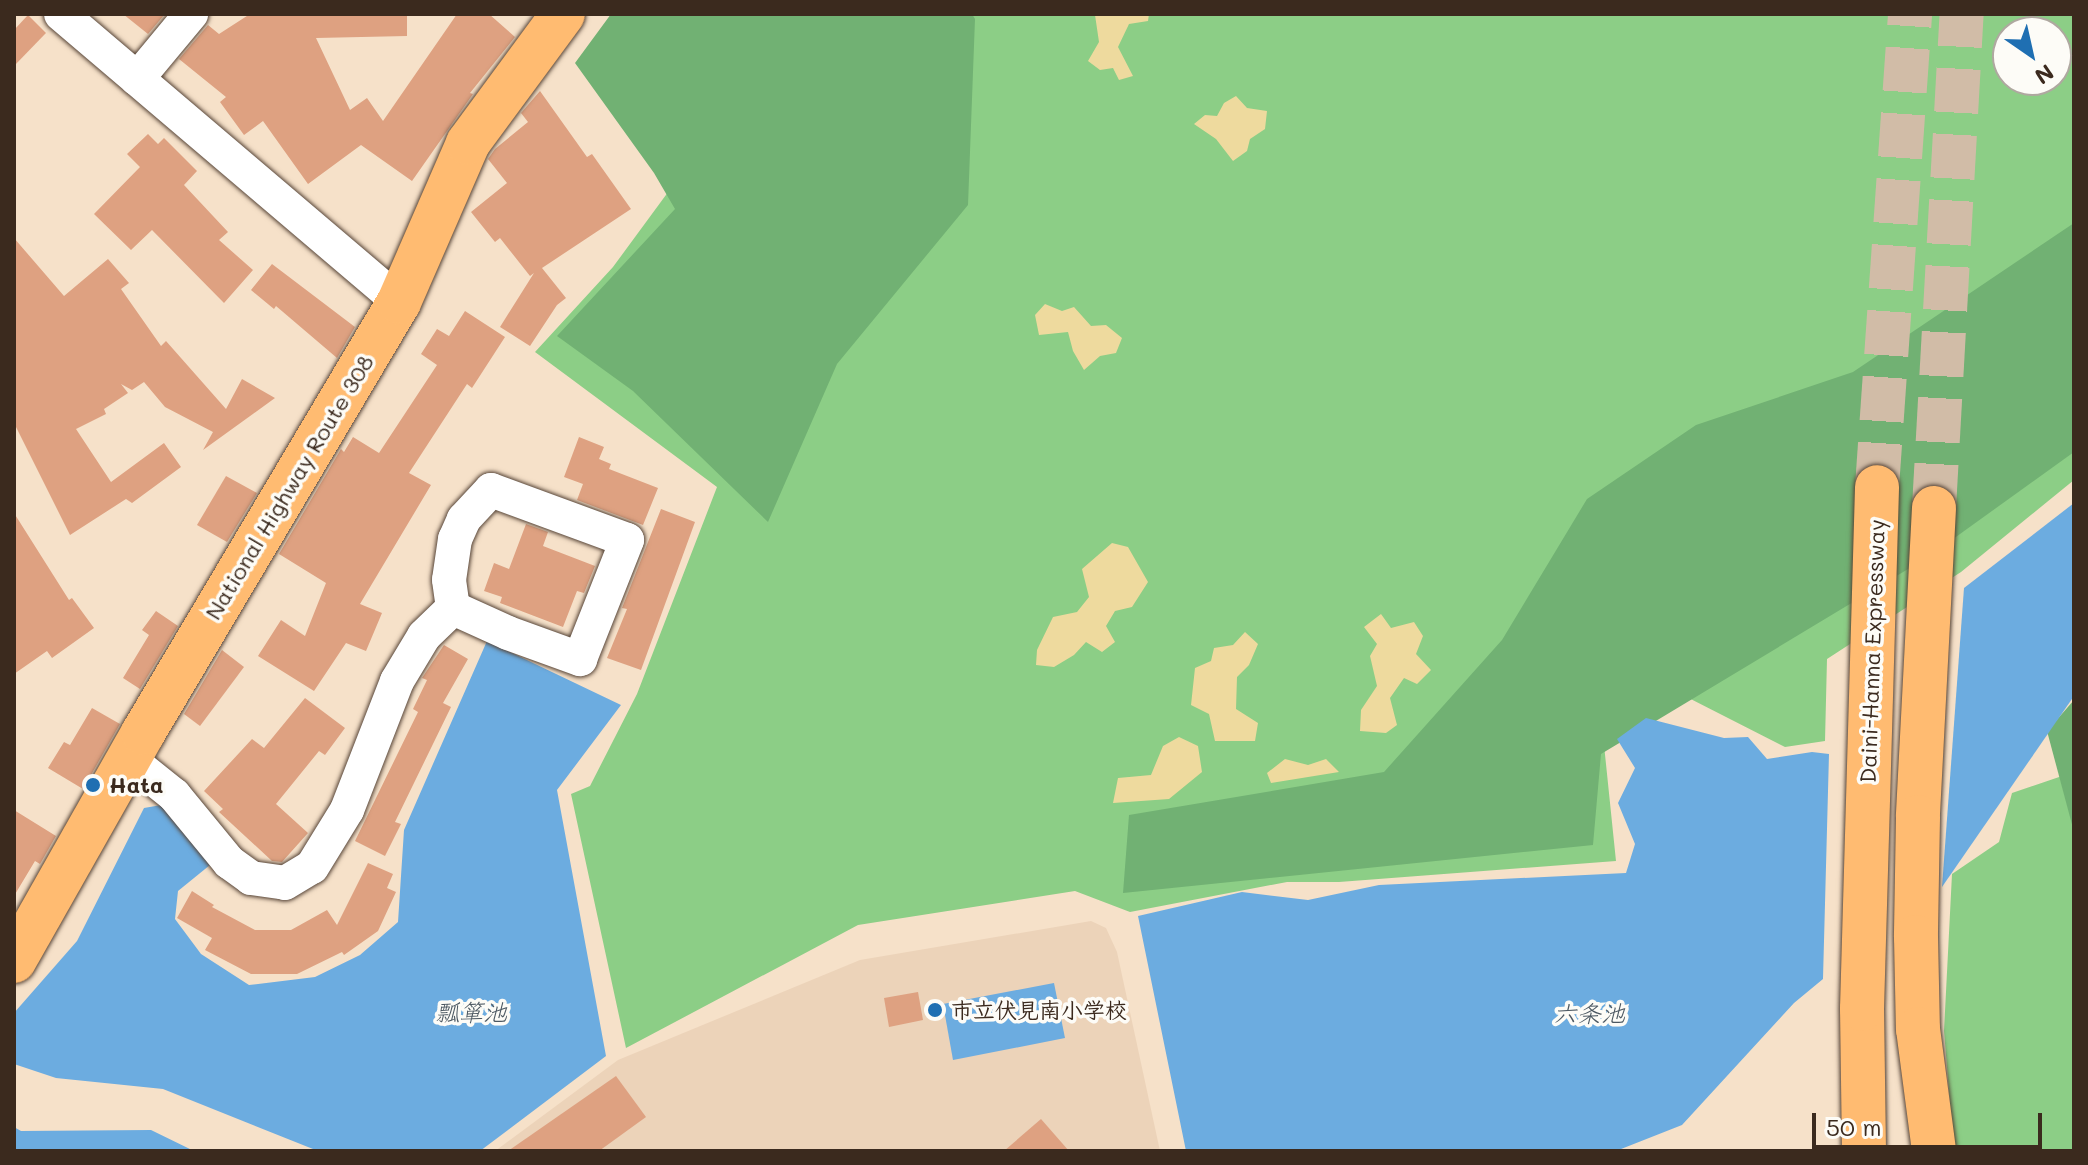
<!DOCTYPE html>
<meta charset="utf-8">
<style>
body{margin:0}
#map{position:relative;width:2088px;height:1165px;overflow:hidden;background:#f6e1c9;font-family:Mali,"Klee One",sans-serif}
div>[style]{position:absolute}
.built>*{inset:0;background:#ecd3b9}
.green>*{inset:0;background:#8cce86}
.forest>*{inset:0;background:#71b173}
.sand>*{inset:0;background:#eeda9e}
.water>*{inset:0;background:#6cace0}
.building>*{inset:0;background:#dea181}
.motorway-tunnel>*{height:44px;margin-top:-22px;transform-origin:0;background:repeating-linear-gradient(90deg,#d1bca7 0 44px,transparent 0 66px)}
.roads{filter:drop-shadow(0 0 2px #574538) drop-shadow(0 0 2px #574538)}
.minor>*{height:34px;margin:-17px;padding:0 17px;transform-origin:17px;border-radius:17px;background:#fff}
.trunk>*{height:44px;margin:-22px;padding:0 22px;transform-origin:22px;border-radius:22px;background:#ffbb71}
.motorway>*{height:44px;margin:-22px;padding:0 22px;transform-origin:22px;border-radius:22px;background:#ffbb71}
.dots>*{width:22px;height:22px;translate:-50% -50%;box-sizing:border-box;border:4px solid #fdfcf7;border-radius:50%}
span{translate:-50% -50%;white-space:nowrap;text-align:center;line-height:1.15;-webkit-text-stroke:7px #fdfcf7;paint-order:stroke}
.street-label{font-size:22px;color:#3b2a1e}
.poi-label{font-size:22px;color:#3b2a1e;font-weight:700}
.left{translate:0 -50%;text-align:left}
.water-label{font-size:24px;color:#4c5862;font-style:italic}
.frame{position:absolute;inset:0;border:16px solid #3b2a1e;pointer-events:none}
.north{position:absolute;left:1992px;top:16px;width:80px;height:80px;box-sizing:border-box;background:#fdfcf7;border:2px solid #afa8a0;border-radius:50%;rotate:146deg;font-size:22px;font-weight:700;line-height:32px;text-align:center;color:#3b2a1e}
.north::after{content:'';display:block;margin:auto;width:28px;height:36px;background:#1f6fb2;clip-path:polygon(50% 0,100% 100%,50% 72%,0 100%)}
.scale{position:absolute;left:1812px;top:1113px;width:230px;height:36px;box-sizing:border-box;border:4px solid #3b2a1e;border-top:0;padding-left:10px;font-size:24px;line-height:28px;white-space:nowrap;color:#3b2a1e;-webkit-text-stroke:6px #fdfcf7;paint-order:stroke}
</style>
<div id="map">
<div class="built">
<div style="clip-path:polygon(1091px 921px,1106px 928px,1117px 952px,1160px 1151px,495px 1151px,618px 1060px,860px 960px)"></div>
</div>
<div class="green">
<div style="clip-path:polygon(evenodd,732px 14px,2074px 14px,2074px 480px,1961px 572px,1827px 659px,1825px 741px,1785px 747px,1673px 690px,1603px 735px,1616px 861px,1339px 882px,1287px 882px,1130px 912px,1075px 891px,858px 925px,626px 1048px,571px 794px,590px 786px,637px 694px,717px 487px,535px 352px,613px 267px,674px 184px,732px 14px,2008px 32px,2056px 32px,2056px 80px,2008px 80px,2008px 32px)"></div>
<div style="clip-path:polygon(2074px 700px,2074px 1151px,1954px 1151px,1944px 1031px,1952px 874px,1999px 842px,2012px 793px,2065px 775px)"></div>
</div>
<div class="forest">
<div style="clip-path:polygon(611px 14px,972px 14px,975px 19px,968px 205px,837px 364px,768px 522px,633px 391px,557px 336px,675px 209px,654px 173px,575px 63px)"></div>
<div style="clip-path:polygon(2074px 223px,2074px 452px,1928px 557px,1601px 754px,1593px 845px,1123px 893px,1129px 815px,1384px 772px,1502px 640px,1587px 499px,1696px 425px,1853px 372px)"></div>
<div style="clip-path:polygon(2074px 700px,2074px 832px,2047px 731px)"></div>
</div>
<div class="sand">
<div style="clip-path:polygon(1149px 14px,1148px 21px,1129px 24px,1118px 47px,1133px 76px,1119px 80px,1113px 68px,1100px 70px,1088px 61px,1099px 42px,1095px 15px)"></div>
<div style="clip-path:polygon(1236px 96px,1247px 108px,1267px 111px,1265px 129px,1250px 139px,1247px 151px,1233px 161px,1216px 139px,1194px 124px,1205px 115px,1217px 116px,1224px 103px)"></div>
<div style="clip-path:polygon(1045px 304px,1062px 311px,1074px 307px,1091px 326px,1106px 325px,1122px 338px,1116px 353px,1100px 356px,1084px 370px,1073px 351px,1068px 332px,1039px 335px,1035px 315px)"></div>
<div style="clip-path:polygon(1112px 543px,1128px 547px,1148px 582px,1132px 607px,1115px 611px,1106px 626px,1115px 642px,1102px 652px,1086px 642px,1074px 655px,1054px 667px,1036px 665px,1037px 650px,1053px 617px,1077px 612px,1089px 597px,1082px 569px)"></div>
<div style="clip-path:polygon(1381px 614px,1391px 628px,1414px 622px,1423px 636px,1416px 654px,1431px 670px,1417px 684px,1404px 678px,1390px 698px,1397px 725px,1386px 733px,1360px 731px,1361px 710px,1377px 686px,1370px 656px,1377px 644px,1364px 627px)"></div>
<div style="clip-path:polygon(1245px 632px,1258px 644px,1249px 665px,1237px 677px,1236px 709px,1258px 723px,1255px 741px,1215px 741px,1209px 714px,1191px 705px,1195px 668px,1211px 661px,1214px 648px,1233px 645px)"></div>
<div style="clip-path:polygon(1179px 737px,1198px 746px,1202px 772px,1169px 799px,1113px 803px,1118px 778px,1151px 775px,1163px 746px)"></div>
<div style="clip-path:polygon(1285px 759px,1308px 765px,1326px 759px,1339px 772px,1271px 783px,1267px 773px)"></div>
</div>
<div class="water">
<div style="clip-path:polygon(2074px 503px,2074px 696px,1942px 887px,1964px 588px)"></div>
<div style="clip-path:polygon(487px 641px,621px 705px,557px 790px,606px 1056px,480px 1151px,318px 1151px,163px 1089px,56px 1078px,14px 1064px,14px 1013px,77px 941px,144px 808px,167px 804px,210px 865px,178px 891px,175px 919px,201px 954px,249px 985px,315px 977px,360px 955px,398px 922px,404px 830px)"></div>
<div style="clip-path:polygon(1646px 718px,1724px 738px,1748px 737px,1767px 759px,1812px 752px,1829px 754px,1823px 979px,1794px 1003px,1682px 1125px,1616px 1151px,1186px 1151px,1138px 916px,1242px 892px,1308px 900px,1379px 885px,1626px 873px,1635px 844px,1618px 803px,1635px 768px,1617px 739px)"></div>
<div style="clip-path:polygon(1054px 983px,1065px 1038px,953px 1060px,943px 1004px)"></div>
<div style="clip-path:polygon(14px 1127px,21px 1131px,151px 1130px,194px 1151px,14px 1151px)"></div>
</div>
<div class="building">
<div style="clip-path:polygon(123px 14px,165px 14px,148px 34px)"></div>
<div style="clip-path:polygon(250px 14px,407px 14px,407px 36px,316px 38px,350px 110px,367px 98px,383px 121px,457px 14px,489px 14px,515px 37px,470px 93px,473px 94px,412px 181px,361px 145px,308px 184px,263px 121px,244px 135px,220px 102px,226px 97px,179px 59px,208px 25px,219px 34px)"></div>
<div style="clip-path:polygon(28px 15px,46px 33px,14px 66px,14px 30px)"></div>
<div style="clip-path:polygon(540px 91px,587px 157px,592px 154px,631px 209px,542px 268px,566px 298px,557px 305px,530px 346px,500px 327px,534px 273px,530px 276px,500px 238px,495px 242px,471px 212px,507px 183px,488px 159px,495px 149px,528px 122px,521px 113px)"></div>
<div style="clip-path:polygon(148px 134px,158px 144px,164px 138px,197px 171px,184px 185px,228px 232px,219px 240px,253px 270px,224px 303px,152px 230px,131px 250px,94px 214px,140px 167px,127px 154px)"></div>
<div style="clip-path:polygon(14px 238px,64px 296px,108px 259px,129px 283px,121px 289px,161px 346px,166px 341px,226px 409px,242px 379px,275px 398px,203px 450px,213px 432px,165px 407px,144px 382px,132px 390px,121px 384px,128px 393px,104px 409px,106px 414px,76px 429px,111px 482px,164px 443px,181px 467px,132px 503px,126px 499px,70px 535px,14px 423px)"></div>
<div style="clip-path:polygon(272px 264px,355px 327px,337px 358px,276px 306px,274px 309px,251px 290px)"></div>
<div style="clip-path:polygon(465px 311px,505px 337px,472px 388px,467px 384px,409px 473px,431px 485px,360px 604px,382px 613px,366px 651px,346px 643px,314px 691px,258px 656px,281px 620px,305px 636px,326px 583px,279px 554px,341px 449px,344px 452px,353px 437px,379px 453px,437px 365px,421px 354px,437px 329px,449px 336px)"></div>
<div style="clip-path:polygon(579px 437px,604px 447px,599px 459px,611px 464px,609px 469px,658px 488px,643px 525px,577px 500px,583px 484px,564px 477px)"></div>
<div style="clip-path:polygon(226px 476px,257px 493px,227px 542px,197px 525px)"></div>
<div style="clip-path:polygon(661px 509px,695px 522px,641px 670px,607px 658px,627px 609px,622px 608px)"></div>
<div style="clip-path:polygon(14px 513px,69px 600px,72px 598px,94px 628px,52px 658px,47px 651px,14px 674px)"></div>
<div style="clip-path:polygon(526px 524px,548px 532px,543px 546px,595px 566px,584px 593px,577px 591px,563px 627px,500px 603px,502px 597px,484px 591px,494px 563px,509px 569px)"></div>
<div style="clip-path:polygon(156px 611px,178px 626px,140px 689px,123px 678px,149px 635px,142px 630px)"></div>
<div style="clip-path:polygon(444px 645px,468px 659px,443px 703px,451px 707px,395px 822px,401px 824px,385px 856px,355px 841px,418px 712px,413px 709px,427px 680px,422px 678px)"></div>
<div style="clip-path:polygon(222px 650px,244px 667px,200px 726px,184px 714px)"></div>
<div style="clip-path:polygon(305px 698px,345px 728px,325px 755px,319px 751px,276px 804px,308px 833px,282px 862px,272px 861px,219px 812px,223px 809px,204px 791px,252px 739px,264px 748px)"></div>
<div style="clip-path:polygon(92px 708px,120px 724px,83px 789px,48px 768px,64px 742px,70px 745px)"></div>
<div style="clip-path:polygon(14px 810px,56px 836px,40px 864px,35px 861px,14px 896px)"></div>
<div style="clip-path:polygon(368px 863px,393px 874px,387px 888px,396px 892px,378px 931px,344px 955px,342px 952px,297px 974px,251px 974px,205px 950px,212px 938px,177px 918px,192px 891px,214px 905px,212px 907px,255px 930px,291px 930px,327px 910px,337px 925px)"></div>
<div style="clip-path:polygon(918px 992px,923px 1020px,889px 1027px,884px 998px)"></div>
<div style="clip-path:polygon(616px 1076px,646px 1117px,599px 1151px,508px 1151px)"></div>
<div style="clip-path:polygon(1041px 1119px,1069px 1151px,1004px 1151px)"></div>
</div>
<div class="motorway-tunnel">
<div style="left:1877px;top:487px;width:474px;rotate:-86deg"></div>
<div style="left:1934px;top:508px;width:495px;rotate:-86.8deg"></div>
</div>
<div class="roads">
<div class="minor">
<div style="left:61px;top:14px;width:444px;rotate:40.4deg"></div>
<div style="left:137px;top:79px;width:85px;rotate:-50.3deg"></div>
<div style="left:129px;top:759px;width:58px;rotate:38.7deg"></div>
<div style="left:174px;top:795px;width:87px;rotate:50.6deg"></div>
<div style="left:229px;top:862px;width:27px;rotate:36deg"></div>
<div style="left:251px;top:878px;width:34px;rotate:8deg"></div>
<div style="left:285px;top:883px;width:31px;rotate:-31deg"></div>
<div style="left:312px;top:867px;width:67px;rotate:-58.4deg"></div>
<div style="left:347px;top:810px;width:138px;rotate:-68.8deg"></div>
<div style="left:397px;top:681px;width:52px;rotate:-59deg"></div>
<div style="left:424px;top:636px;width:40px;rotate:-44deg"></div>
<div style="left:453px;top:608px;width:60px;rotate:24.4deg"></div>
<div style="left:508px;top:633px;width:77px;rotate:19.9deg"></div>
<div style="left:580px;top:659px;width:128px;rotate:-68.4deg"></div>
<div style="left:627px;top:540px;width:145px;rotate:-159.8deg"></div>
<div style="left:491px;top:490px;width:40px;rotate:133deg"></div>
<div style="left:464px;top:519px;width:22px;rotate:114deg"></div>
<div style="left:455px;top:539px;width:41px;rotate:98.3deg"></div>
<div style="left:449px;top:580px;width:28px;rotate:82deg"></div>
</div>
<div class="trunk">
<div style="left:14px;top:961px;width:262px;rotate:-60.5deg"></div>
<div style="left:143px;top:733px;width:501px;rotate:-59.29deg"></div>
<div style="left:399px;top:302px;width:173px;rotate:-66.5deg"></div>
<div style="left:468px;top:143px;width:160px;rotate:-53.6deg"></div>
</div>
<div class="motorway">
<div style="left:1934px;top:508px;width:309px;rotate:93deg"></div>
<div style="left:1918px;top:817px;width:120px;rotate:91deg"></div>
<div style="left:1916px;top:937px;width:92px;rotate:88.8deg"></div>
<div style="left:1918px;top:1029px;width:123px;rotate:82.5deg"></div>
<div style="left:1864px;top:1151px;width:142px;rotate:-90.8deg"></div>
<div style="left:1862px;top:1009px;width:522px;rotate:-88.35deg"></div>
</div>
</div>
<div class="dots">
<div style="left:93px;top:785px;background:#1f6fb2"></div>
<div style="left:935px;top:1010px;background:#1f6fb2"></div>
</div>
<div class="street-label">
<span style="left:289px;top:487px;rotate:-59deg">National Highway Route 308</span>
<span style="left:1872px;top:651px;rotate:-88deg">Daini-Hanna Expressway</span>
</div>
<div class="poi-label">
<span class="left" style="left:109px;top:785px">Hata</span>
<span class="left" style="left:951px;top:1010px">市立伏見南小学校</span>
</div>
<div class="water-label">
<span style="left:471px;top:1012px">瓢箪池</span>
<span style="left:1589px;top:1013px">六条池</span>
</div>
<div class="frame"></div>
<div class="north">N</div>
<div class="scale">50 m</div>
</div>
